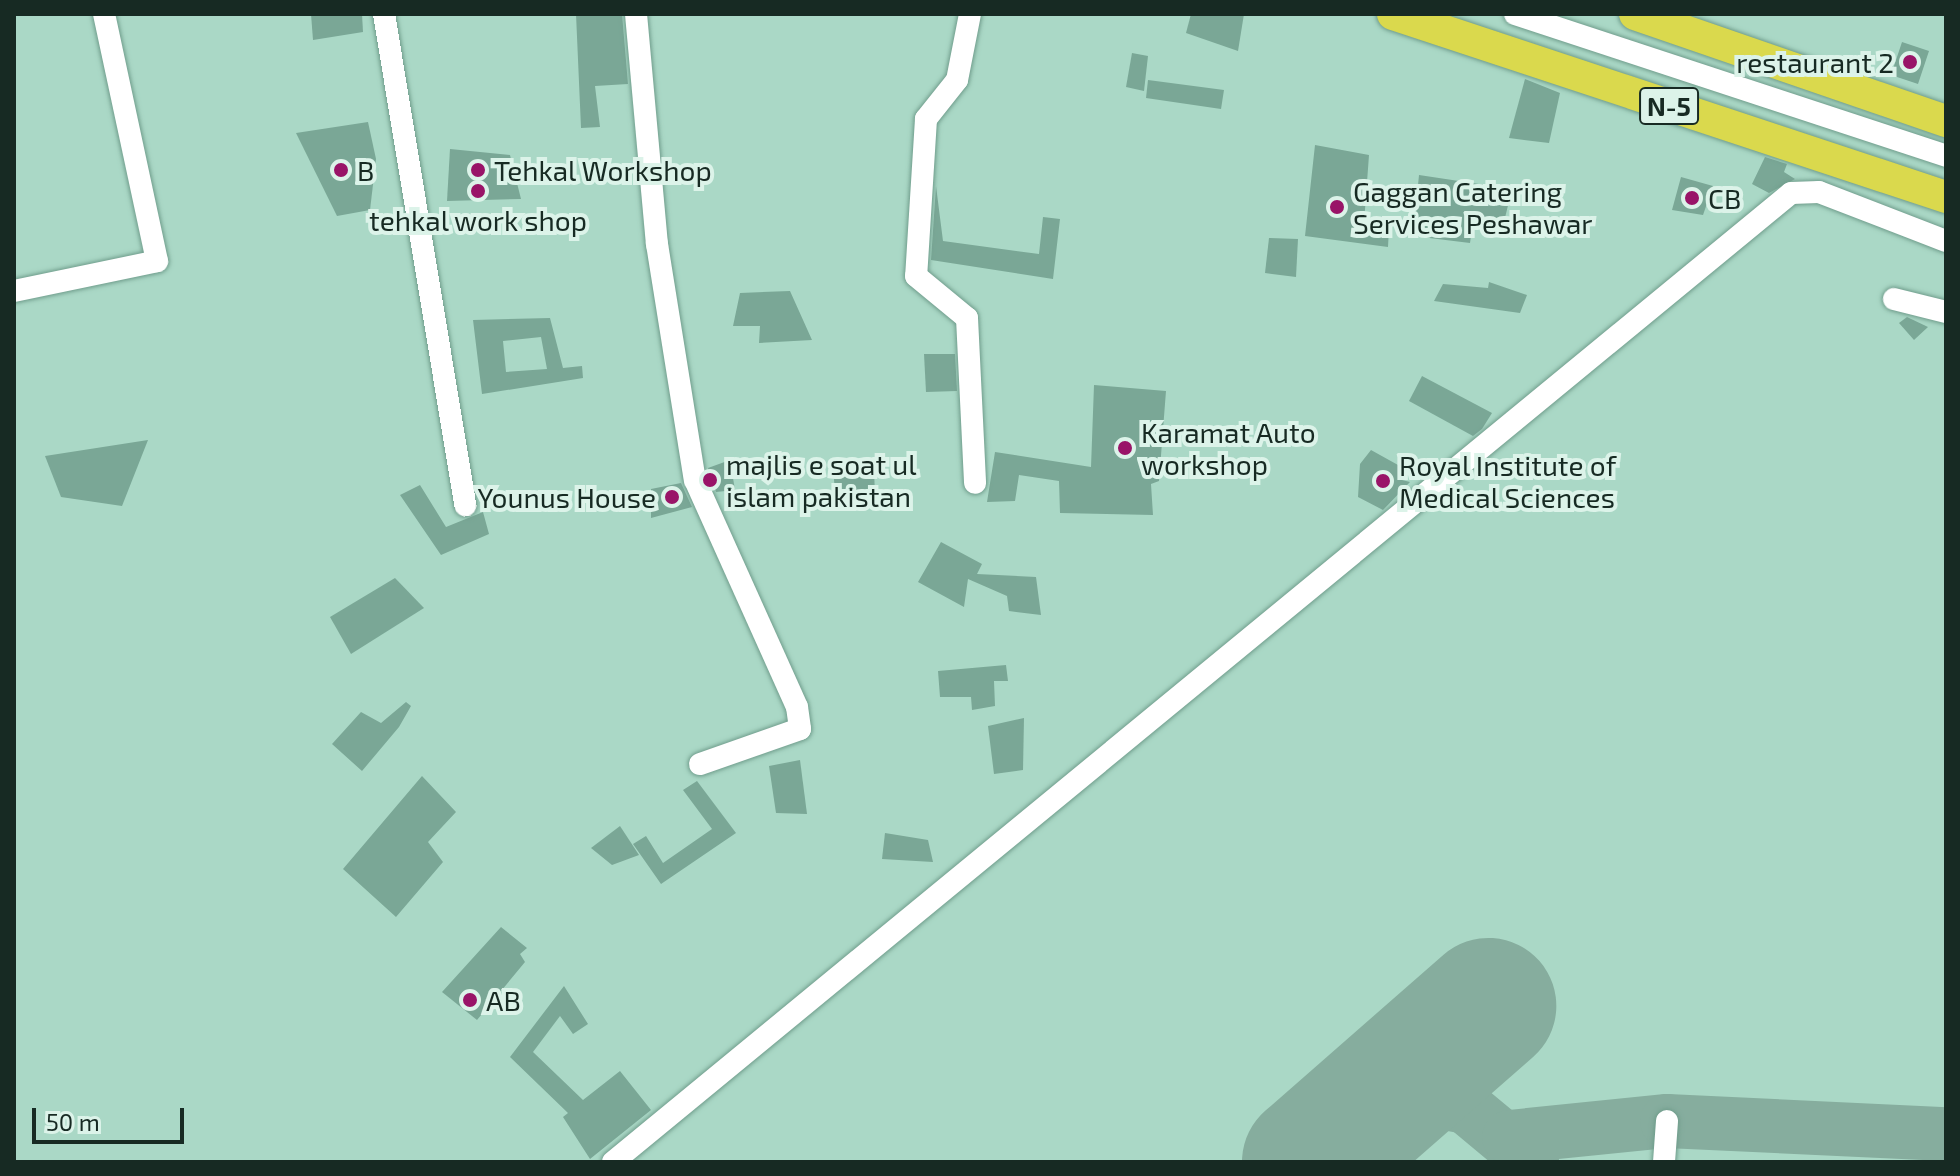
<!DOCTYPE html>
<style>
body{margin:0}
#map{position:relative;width:1960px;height:1176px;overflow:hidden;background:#aad8c6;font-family:"Exo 2",sans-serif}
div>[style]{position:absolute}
.taxiway>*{height:54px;margin:-27px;padding:0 27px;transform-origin:27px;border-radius:27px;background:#86ad9e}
.runway>*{height:136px;margin:-68px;padding:0 68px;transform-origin:68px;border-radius:68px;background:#86ad9e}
.building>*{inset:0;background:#7aa796}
.roads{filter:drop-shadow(0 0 2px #709d8c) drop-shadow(0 0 2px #709d8c)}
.minor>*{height:22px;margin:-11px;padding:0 11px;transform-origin:11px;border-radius:11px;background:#fff}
.highway>*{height:32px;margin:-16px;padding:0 16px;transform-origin:16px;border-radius:16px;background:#dad94d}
.dots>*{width:22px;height:22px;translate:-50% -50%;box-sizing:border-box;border:4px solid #dcf3e9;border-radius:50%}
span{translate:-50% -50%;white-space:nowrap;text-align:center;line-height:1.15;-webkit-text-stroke:8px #dcf3e9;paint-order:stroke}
.shield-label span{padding:2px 6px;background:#dcf3e9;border:2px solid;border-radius:6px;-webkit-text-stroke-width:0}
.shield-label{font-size:26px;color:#172a23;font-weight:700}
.poi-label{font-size:28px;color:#172a23}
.right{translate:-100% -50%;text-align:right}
.left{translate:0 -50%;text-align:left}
.frame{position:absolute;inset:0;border:16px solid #172a23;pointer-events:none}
.scale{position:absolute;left:32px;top:1108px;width:152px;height:36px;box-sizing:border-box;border:4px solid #172a23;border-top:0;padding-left:10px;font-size:24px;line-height:28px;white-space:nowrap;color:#172a23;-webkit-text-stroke:6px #dcf3e9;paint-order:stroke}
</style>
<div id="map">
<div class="taxiway">
<div style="left:1377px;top:1104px;width:31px;rotate:-15deg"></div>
<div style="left:1407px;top:1096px;width:60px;rotate:10.6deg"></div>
<div style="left:1466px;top:1107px;width:86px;rotate:39.8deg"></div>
<div style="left:1509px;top:1137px;width:159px;rotate:-5.8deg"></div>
<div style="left:1667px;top:1121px;width:279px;rotate:2.7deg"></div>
</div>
<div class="runway">
<div style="left:1310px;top:1162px;width:237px;rotate:-41.2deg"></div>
</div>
<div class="building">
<div style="clip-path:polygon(311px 14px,362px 14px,363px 32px,313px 40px)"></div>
<div style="clip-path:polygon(576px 14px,622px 14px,628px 84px,595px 86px,600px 127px,581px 128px)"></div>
<div style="clip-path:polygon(1191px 14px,1244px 14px,1238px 51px,1186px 33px)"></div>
<div style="clip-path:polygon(1902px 42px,1929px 51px,1918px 84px,1891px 75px)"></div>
<div style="clip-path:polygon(1132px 53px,1148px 56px,1144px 91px,1126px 87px)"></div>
<div style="clip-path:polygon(1525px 79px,1560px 93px,1549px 143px,1509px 138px)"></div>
<div style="clip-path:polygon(1148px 80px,1224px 90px,1221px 109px,1146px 98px)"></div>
<div style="clip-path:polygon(368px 122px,376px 159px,370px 210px,337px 216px,296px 133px)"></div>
<div style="clip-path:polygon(1315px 145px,1369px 155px,1364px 223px,1389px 228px,1388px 247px,1305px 236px)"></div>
<div style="clip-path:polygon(450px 149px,510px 155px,521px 199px,447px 201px)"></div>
<div style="clip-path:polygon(1765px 157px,1787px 164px,1784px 172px,1795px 179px,1769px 193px,1752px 184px)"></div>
<div style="clip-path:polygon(1419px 175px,1512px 189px,1503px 226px,1473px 223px,1470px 243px,1413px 236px)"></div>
<div style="clip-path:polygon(1681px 177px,1713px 186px,1703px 215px,1672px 210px)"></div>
<div style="clip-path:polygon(936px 186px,943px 241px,1039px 254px,1043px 217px,1060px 219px,1053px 279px,931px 260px)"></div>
<div style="clip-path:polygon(1269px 238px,1298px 239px,1296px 277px,1265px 273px)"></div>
<div style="clip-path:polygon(1489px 282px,1527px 295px,1520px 313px,1434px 301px,1443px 284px,1488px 288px)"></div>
<div style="clip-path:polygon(790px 291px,812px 340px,759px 343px,760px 326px,733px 326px,740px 293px)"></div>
<div style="clip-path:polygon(1907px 317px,1928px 327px,1914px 340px,1899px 323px)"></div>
<div style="clip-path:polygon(evenodd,550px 318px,563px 368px,582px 366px,583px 378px,482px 394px,473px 320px,550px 318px,541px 337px,547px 369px,506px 372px,503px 341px,541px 337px)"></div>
<div style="clip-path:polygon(924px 354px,955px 354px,957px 391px,926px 392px)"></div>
<div style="clip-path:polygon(1422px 376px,1492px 413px,1482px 429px,1473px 436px,1409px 401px)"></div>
<div style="clip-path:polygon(1094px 385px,1166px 391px,1159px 481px,1151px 484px,1153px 515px,1060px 513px,1059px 481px,1019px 475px,1015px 501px,987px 502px,995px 452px,1091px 467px)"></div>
<div style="clip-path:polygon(148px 440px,122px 506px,61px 497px,45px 456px)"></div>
<div style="clip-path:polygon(1371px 450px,1407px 470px,1402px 480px,1410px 482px,1383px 510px,1358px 497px,1360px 464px)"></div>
<div style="clip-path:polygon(730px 460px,735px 490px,716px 492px,708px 468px)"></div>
<div style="clip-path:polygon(848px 466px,874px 470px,875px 495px,835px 491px,833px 468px)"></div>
<div style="clip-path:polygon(681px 483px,692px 507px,651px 518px,651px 489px)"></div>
<div style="clip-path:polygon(420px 485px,446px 527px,483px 512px,489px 534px,441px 555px,400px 495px)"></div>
<div style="clip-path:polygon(941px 542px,982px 564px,977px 574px,1036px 577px,1041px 615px,1009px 611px,1007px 596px,968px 579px,964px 607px,918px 582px)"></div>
<div style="clip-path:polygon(395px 578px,424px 608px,351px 654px,330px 617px)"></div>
<div style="clip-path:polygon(1006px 665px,1008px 681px,994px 681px,995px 706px,972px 710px,971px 697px,940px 697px,938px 671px)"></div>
<div style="clip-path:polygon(406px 702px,411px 706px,399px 727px,362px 771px,332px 744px,361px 712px,381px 723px)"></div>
<div style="clip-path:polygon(1024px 718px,1023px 770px,994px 774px,988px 726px)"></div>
<div style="clip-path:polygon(800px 760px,807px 814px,776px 813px,769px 766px)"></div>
<div style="clip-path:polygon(422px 776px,456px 812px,428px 842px,443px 862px,396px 917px,343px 869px)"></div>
<div style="clip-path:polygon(697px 781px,736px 833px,661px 884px,633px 844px,646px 836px,663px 863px,712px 829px,683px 790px)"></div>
<div style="clip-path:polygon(620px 826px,639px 855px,612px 865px,591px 848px)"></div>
<div style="clip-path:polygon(885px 833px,928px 840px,933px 862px,882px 859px)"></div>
<div style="clip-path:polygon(501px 927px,527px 948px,520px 954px,525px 962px,477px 1020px,442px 992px)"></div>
<div style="clip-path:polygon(564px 986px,588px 1024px,573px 1034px,560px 1016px,533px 1052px,583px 1100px,620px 1071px,651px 1110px,590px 1159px,563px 1117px,568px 1113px,510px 1057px)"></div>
</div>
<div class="roads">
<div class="minor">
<div style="left:384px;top:14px;width:498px;rotate:80.6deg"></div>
<div style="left:636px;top:14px;width:231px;rotate:84.8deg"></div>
<div style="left:657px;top:244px;width:239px;rotate:80.9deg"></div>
<div style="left:695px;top:480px;width:249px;rotate:65.8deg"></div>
<div style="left:797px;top:707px;width:22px;rotate:82deg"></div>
<div style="left:800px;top:729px;width:106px;rotate:160.7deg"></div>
<div style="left:970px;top:14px;width:67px;rotate:101.1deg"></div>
<div style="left:957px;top:80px;width:50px;rotate:128.5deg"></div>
<div style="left:926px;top:119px;width:157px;rotate:93.6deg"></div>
<div style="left:916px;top:276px;width:66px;rotate:39.5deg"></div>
<div style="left:967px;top:318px;width:165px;rotate:87.2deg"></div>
<div style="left:1515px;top:14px;width:454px;rotate:18.2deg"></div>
<div style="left:14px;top:291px;width:146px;rotate:-11.8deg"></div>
<div style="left:157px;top:261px;width:253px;rotate:-102.1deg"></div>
<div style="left:1894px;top:299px;width:54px;rotate:14deg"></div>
<div style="left:613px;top:1162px;width:1525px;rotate:-39.44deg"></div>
<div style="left:1791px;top:193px;width:28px;rotate:-2deg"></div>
<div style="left:1819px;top:192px;width:136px;rotate:21.1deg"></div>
<div style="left:1664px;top:1162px;width:41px;rotate:-85.8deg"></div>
</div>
<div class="highway">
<div style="left:1393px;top:14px;width:582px;rotate:18.31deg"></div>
<div style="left:1635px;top:14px;width:329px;rotate:19deg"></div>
</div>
</div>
<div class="dots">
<div style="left:1910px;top:62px;background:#991468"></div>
<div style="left:341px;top:170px;background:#991468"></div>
<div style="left:478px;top:170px;background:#991468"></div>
<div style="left:478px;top:191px;background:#991468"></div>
<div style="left:1692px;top:198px;background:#991468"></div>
<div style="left:1337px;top:207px;background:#991468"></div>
<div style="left:1125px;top:448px;background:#991468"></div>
<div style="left:710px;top:480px;background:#991468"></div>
<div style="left:1383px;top:481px;background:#991468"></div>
<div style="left:672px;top:497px;background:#991468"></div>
<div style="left:470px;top:1000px;background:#991468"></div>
</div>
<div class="shield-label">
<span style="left:1669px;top:106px">N-5</span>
</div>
<div class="poi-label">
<span class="right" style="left:1894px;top:62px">restaurant 2</span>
<span class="left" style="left:357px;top:170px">B</span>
<span class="left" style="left:494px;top:170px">Tehkal Workshop</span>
<span class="left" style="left:1353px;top:207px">Gaggan Catering<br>Services Peshawar</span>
<span class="left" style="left:1708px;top:198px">CB</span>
<span style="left:478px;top:220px">tehkal work shop</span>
<span class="left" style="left:1141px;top:448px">Karamat Auto<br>workshop</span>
<span class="left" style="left:726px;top:480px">majlis e soat ul<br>islam pakistan</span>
<span class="left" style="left:1399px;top:481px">Royal Institute of<br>Medical Sciences</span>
<span class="right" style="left:656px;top:497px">Younus House</span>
<span class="left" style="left:486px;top:1000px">AB</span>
</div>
<div class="frame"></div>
<div class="scale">50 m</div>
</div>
